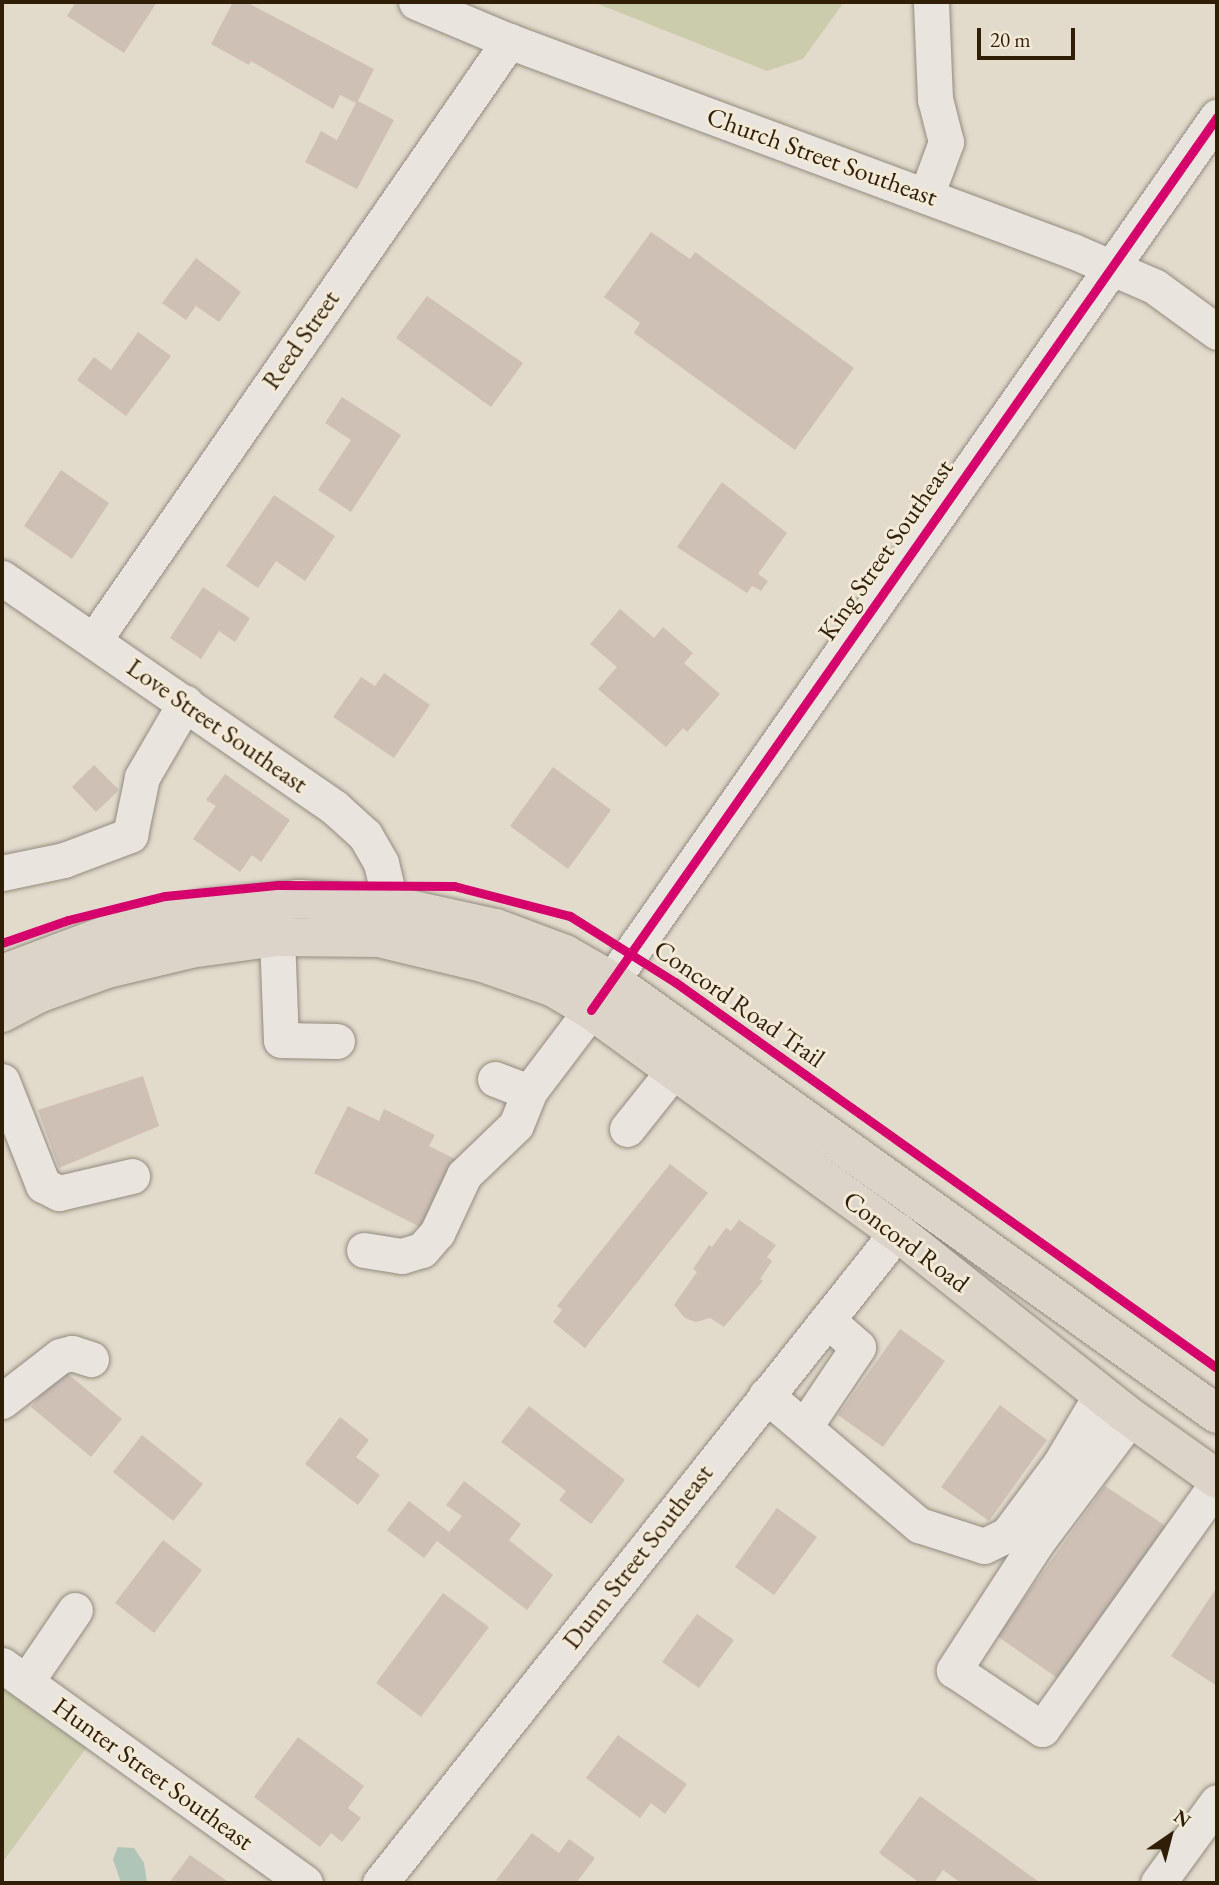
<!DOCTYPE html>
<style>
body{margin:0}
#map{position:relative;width:1219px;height:1885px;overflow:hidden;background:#e2dacb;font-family:"EB Garamond",serif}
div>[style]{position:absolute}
.green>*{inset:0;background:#cbccac}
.water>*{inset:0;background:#afc5b8}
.building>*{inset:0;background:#cfc0b6}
.roads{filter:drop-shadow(0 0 2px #928b80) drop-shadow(0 0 2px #928b80)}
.minor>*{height:35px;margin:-17.5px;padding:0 17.5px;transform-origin:17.5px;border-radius:17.5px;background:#e9e4dd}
.major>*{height:38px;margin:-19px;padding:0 19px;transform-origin:19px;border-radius:19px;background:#dcd4c8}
.cycleway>*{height:9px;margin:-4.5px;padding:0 4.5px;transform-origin:4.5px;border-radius:4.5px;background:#d6006c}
span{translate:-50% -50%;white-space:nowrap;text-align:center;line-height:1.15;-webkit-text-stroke:6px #f3e9d7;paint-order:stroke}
.street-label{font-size:26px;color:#301e06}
.frame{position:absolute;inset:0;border:4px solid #301e06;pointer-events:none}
.north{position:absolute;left:1135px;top:1801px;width:70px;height:70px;-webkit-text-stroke:5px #f3e9d7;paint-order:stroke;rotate:35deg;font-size:19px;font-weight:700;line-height:28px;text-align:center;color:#301e06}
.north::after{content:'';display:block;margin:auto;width:24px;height:32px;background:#301e06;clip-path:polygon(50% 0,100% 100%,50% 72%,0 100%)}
.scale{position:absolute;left:977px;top:28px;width:98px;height:32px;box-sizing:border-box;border:4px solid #301e06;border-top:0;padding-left:9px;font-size:21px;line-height:24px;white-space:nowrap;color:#301e06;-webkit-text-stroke:5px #f3e9d7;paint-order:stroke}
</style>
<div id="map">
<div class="green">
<div style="clip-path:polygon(593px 2px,592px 2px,844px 2px,803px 59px,767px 71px)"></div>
<div style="clip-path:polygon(2px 1666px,97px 1733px,2px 1863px)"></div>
</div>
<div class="water">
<div style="clip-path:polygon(118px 1847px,134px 1848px,144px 1863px,147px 1883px,121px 1883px,113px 1859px)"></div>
</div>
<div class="building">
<div style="clip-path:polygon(76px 2px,157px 2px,124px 53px,67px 16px)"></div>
<div style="clip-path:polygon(233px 2px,246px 2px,374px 69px,358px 101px,394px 120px,357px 189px,305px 162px,321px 131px,337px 140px,356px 103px,340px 95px,333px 109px,251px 61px,249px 65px,211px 44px)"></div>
<div style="clip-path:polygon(651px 232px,690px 259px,695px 252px,854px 368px,795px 450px,634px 333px,640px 323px,604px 297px)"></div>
<div style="clip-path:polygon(196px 258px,241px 292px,219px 322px,196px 306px,186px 320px,162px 303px)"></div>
<div style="clip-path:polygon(427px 296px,523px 363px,491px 407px,396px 338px)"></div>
<div style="clip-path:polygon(138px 332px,171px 356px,126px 416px,77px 380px,94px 357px,111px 370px)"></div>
<div style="clip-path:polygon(342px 397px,401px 435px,351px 512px,318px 490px,351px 440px,325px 423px)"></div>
<div style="clip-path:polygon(61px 470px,109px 503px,72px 559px,24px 526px)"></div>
<div style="clip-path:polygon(722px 482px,787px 533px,758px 574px,768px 581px,761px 591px,752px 586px,747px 593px,677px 547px)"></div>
<div style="clip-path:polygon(274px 495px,335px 536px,305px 581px,276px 561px,258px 588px,226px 566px)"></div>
<div style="clip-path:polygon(203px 587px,250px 618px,235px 642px,219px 631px,201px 659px,170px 638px)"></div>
<div style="clip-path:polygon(620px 609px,654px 638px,663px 627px,693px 653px,684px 663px,720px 694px,687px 732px,683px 728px,666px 747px,598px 689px,617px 667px,590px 644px)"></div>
<div style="clip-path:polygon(384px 673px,430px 705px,394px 758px,333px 717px,361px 677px,375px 686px)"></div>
<div style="clip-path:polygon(94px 765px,119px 790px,96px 812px,72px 787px)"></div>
<div style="clip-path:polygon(553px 767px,611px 810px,568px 869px,510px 826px)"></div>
<div style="clip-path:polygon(225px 774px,290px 820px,261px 862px,252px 855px,240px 872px,193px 839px,216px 806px,206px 800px)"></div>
<div style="clip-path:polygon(143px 1076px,159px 1126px,59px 1168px,38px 1110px)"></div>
<div style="clip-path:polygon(348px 1106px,379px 1121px,384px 1109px,435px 1135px,429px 1146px,459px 1161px,452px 1176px,477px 1188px,459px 1226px,424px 1229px,314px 1173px)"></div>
<div style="clip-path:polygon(670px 1164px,708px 1193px,585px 1348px,553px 1322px,562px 1310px,557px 1306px)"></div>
<div style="clip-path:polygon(739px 1220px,776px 1245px,767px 1257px,772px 1261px,760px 1279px,763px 1281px,724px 1327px,710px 1318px,696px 1322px,685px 1318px,674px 1305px,697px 1272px,693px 1269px,709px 1245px,712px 1247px,726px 1228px,731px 1231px)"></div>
<div style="clip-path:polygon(900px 1329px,945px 1361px,883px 1447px,838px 1415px)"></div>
<div style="clip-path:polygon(62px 1369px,122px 1419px,91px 1457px,31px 1407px)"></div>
<div style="clip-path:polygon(1000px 1405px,1047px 1440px,989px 1521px,941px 1487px)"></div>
<div style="clip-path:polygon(529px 1406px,625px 1480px,591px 1524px,559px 1500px,566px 1491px,501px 1442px)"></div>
<div style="clip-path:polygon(340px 1417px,369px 1440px,356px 1457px,380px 1475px,358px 1505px,305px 1464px)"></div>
<div style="clip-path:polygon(142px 1435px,203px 1484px,173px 1521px,113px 1472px)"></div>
<div style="clip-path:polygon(464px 1481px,521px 1524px,509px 1540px,553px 1575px,527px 1610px,437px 1541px,424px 1558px,387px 1530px,409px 1501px,449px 1532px,462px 1516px,446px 1505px)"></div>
<div style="clip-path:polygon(1105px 1486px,1175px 1532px,1066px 1684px,997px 1636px)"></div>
<div style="clip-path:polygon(777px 1508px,817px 1537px,774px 1595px,735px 1567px)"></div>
<div style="clip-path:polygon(163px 1540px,202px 1570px,154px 1633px,115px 1603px)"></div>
<div style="clip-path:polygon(1217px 1587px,1217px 1686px,1171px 1656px)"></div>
<div style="clip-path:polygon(443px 1593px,489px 1627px,421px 1717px,376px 1683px)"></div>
<div style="clip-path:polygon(697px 1614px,734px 1640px,699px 1688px,662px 1662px)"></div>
<div style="clip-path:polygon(618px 1735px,687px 1784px,665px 1814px,651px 1803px,640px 1818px,586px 1778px)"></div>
<div style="clip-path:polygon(298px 1737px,364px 1786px,348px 1808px,361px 1818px,342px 1842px,331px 1833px,320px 1847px,254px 1797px)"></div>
<div style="clip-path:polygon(920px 1796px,1039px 1882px,1038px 1883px,961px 1883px,943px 1870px,934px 1883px,920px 1883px,879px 1853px)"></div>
<div style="clip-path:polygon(532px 1833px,559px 1853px,569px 1839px,595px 1858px,576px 1883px,501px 1883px,496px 1880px)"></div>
<div style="clip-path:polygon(190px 1855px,230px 1883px,169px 1883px)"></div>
</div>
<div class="roads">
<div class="minor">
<div style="left:416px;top:2px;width:101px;rotate:22.8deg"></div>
<div style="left:509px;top:41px;width:602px;rotate:20.42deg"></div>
<div style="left:1073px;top:251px;width:88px;rotate:23.4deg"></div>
<div style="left:1154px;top:286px;width:78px;rotate:36.1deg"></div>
<div style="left:926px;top:196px;width:58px;rotate:-69.7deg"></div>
<div style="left:946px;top:142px;width:44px;rotate:-104.3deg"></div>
<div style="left:935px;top:99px;width:97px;rotate:-92.4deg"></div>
<div style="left:2px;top:578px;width:403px;rotate:34.6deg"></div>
<div style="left:334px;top:807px;width:42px;rotate:42.1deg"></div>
<div style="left:365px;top:835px;width:32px;rotate:60deg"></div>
<div style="left:381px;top:863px;width:43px;rotate:76.6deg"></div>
<div style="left:94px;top:640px;width:729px;rotate:-55.28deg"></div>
<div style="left:2px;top:873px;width:63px;rotate:-11.8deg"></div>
<div style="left:64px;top:860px;width:71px;rotate:-20.7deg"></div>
<div style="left:130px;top:835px;width:59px;rotate:-78.3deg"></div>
<div style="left:142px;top:777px;width:86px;rotate:-59.8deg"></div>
<div style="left:277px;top:937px;width:103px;rotate:87.8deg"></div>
<div style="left:281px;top:1040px;width:56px;rotate:1deg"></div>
<div style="left:495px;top:1079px;width:36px;rotate:21deg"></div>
<div style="left:529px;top:1092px;width:103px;rotate:-52.9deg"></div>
<div style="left:591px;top:1010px;width:1091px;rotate:-54.97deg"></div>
<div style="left:2px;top:1081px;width:112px;rotate:68.5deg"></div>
<div style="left:43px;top:1185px;width:18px;rotate:27deg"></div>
<div style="left:59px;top:1193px;width:75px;rotate:-13.1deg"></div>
<div style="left:627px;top:1129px;width:75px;rotate:-51.5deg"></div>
<div style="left:364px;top:1250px;width:38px;rotate:9deg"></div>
<div style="left:402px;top:1256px;width:21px;rotate:-17deg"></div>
<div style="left:422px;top:1250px;width:23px;rotate:-49deg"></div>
<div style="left:437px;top:1233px;width:64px;rotate:-65deg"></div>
<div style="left:464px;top:1175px;width:72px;rotate:-43.9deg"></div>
<div style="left:516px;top:1125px;width:35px;rotate:-68deg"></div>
<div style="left:766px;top:1395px;width:201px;rotate:40.4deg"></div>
<div style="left:919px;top:1525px;width:68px;rotate:17.9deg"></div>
<div style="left:984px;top:1546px;width:25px;rotate:-26deg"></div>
<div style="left:1007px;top:1535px;width:89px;rotate:-53.3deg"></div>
<div style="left:1060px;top:1464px;width:80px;rotate:-59.3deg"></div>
<div style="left:2px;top:1401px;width:73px;rotate:-37.8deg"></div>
<div style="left:60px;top:1356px;width:12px;rotate:-14deg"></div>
<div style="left:72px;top:1353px;width:20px;rotate:18deg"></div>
<div style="left:1130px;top:1418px;width:155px;rotate:126.9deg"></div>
<div style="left:1037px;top:1542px;width:153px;rotate:123deg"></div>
<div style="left:954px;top:1670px;width:106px;rotate:33.8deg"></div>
<div style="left:1042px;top:1729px;width:301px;rotate:-54.5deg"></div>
<div style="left:805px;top:1426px;width:95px;rotate:-56.1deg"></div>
<div style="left:858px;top:1347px;width:41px;rotate:-138.9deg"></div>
<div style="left:2px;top:1665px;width:373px;rotate:35.7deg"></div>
<div style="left:26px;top:1682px;width:87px;rotate:-55.8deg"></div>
<div style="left:380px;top:1883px;width:831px;rotate:-51.54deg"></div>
<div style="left:1158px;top:1883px;width:100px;rotate:-53.9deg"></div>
</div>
<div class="major">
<div style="left:2px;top:974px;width:128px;rotate:-20.6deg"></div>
<div style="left:122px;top:929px;width:85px;rotate:-13.5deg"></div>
<div style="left:205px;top:909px;width:95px;rotate:-6.1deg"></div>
<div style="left:299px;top:899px;width:92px;rotate:3.7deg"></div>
<div style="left:391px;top:905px;width:107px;rotate:12.4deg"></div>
<div style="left:496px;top:928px;width:74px;rotate:20.6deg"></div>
<div style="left:565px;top:954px;width:54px;rotate:29.9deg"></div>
<div style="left:612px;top:981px;width:744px;rotate:35.59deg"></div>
<div style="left:2px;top:1013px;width:43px;rotate:-27.8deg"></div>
<div style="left:40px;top:993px;width:71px;rotate:-19.7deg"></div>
<div style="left:107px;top:969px;width:85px;rotate:-13.5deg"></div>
<div style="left:190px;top:949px;width:88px;rotate:-7.9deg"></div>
<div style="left:277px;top:937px;width:102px;rotate:0.6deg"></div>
<div style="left:379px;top:938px;width:107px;rotate:13.5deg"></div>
<div style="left:483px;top:963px;width:75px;rotate:19.4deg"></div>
<div style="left:554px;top:988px;width:43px;rotate:30.7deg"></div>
<div style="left:591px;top:1010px;width:378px;rotate:36deg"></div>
<div style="left:897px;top:1232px;width:289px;rotate:38.5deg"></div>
<div style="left:1123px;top:1412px;width:115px;rotate:35.5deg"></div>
</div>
</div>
<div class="cycleway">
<div style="left:2px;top:943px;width:70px;rotate:-19.2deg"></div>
<div style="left:68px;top:920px;width:100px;rotate:-13.9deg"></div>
<div style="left:165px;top:896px;width:114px;rotate:-5.6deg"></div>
<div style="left:278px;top:885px;width:176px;rotate:0.3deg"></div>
<div style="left:454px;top:886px;width:120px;rotate:14.5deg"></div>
<div style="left:570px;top:916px;width:124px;rotate:32.2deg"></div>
<div style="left:675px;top:982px;width:665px;rotate:35.46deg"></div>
<div style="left:591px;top:1010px;width:1091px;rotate:-54.97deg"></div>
</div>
<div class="street-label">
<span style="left:822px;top:157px;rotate:20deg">Church Street Southeast</span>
<span style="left:301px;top:340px;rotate:-55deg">Reed Street</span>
<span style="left:886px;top:550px;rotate:-55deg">King Street Southeast</span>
<span style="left:217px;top:726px;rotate:35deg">Love Street Southeast</span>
<span style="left:739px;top:1004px;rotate:35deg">Concord Road Trail</span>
<span style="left:906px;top:1242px;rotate:37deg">Concord Road</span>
<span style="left:638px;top:1557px;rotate:-52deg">Dunn Street Southeast</span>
<span style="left:153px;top:1774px;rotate:36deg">Hunter Street Southeast</span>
</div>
<div class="frame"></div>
<div class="north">N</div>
<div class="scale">20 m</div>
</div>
